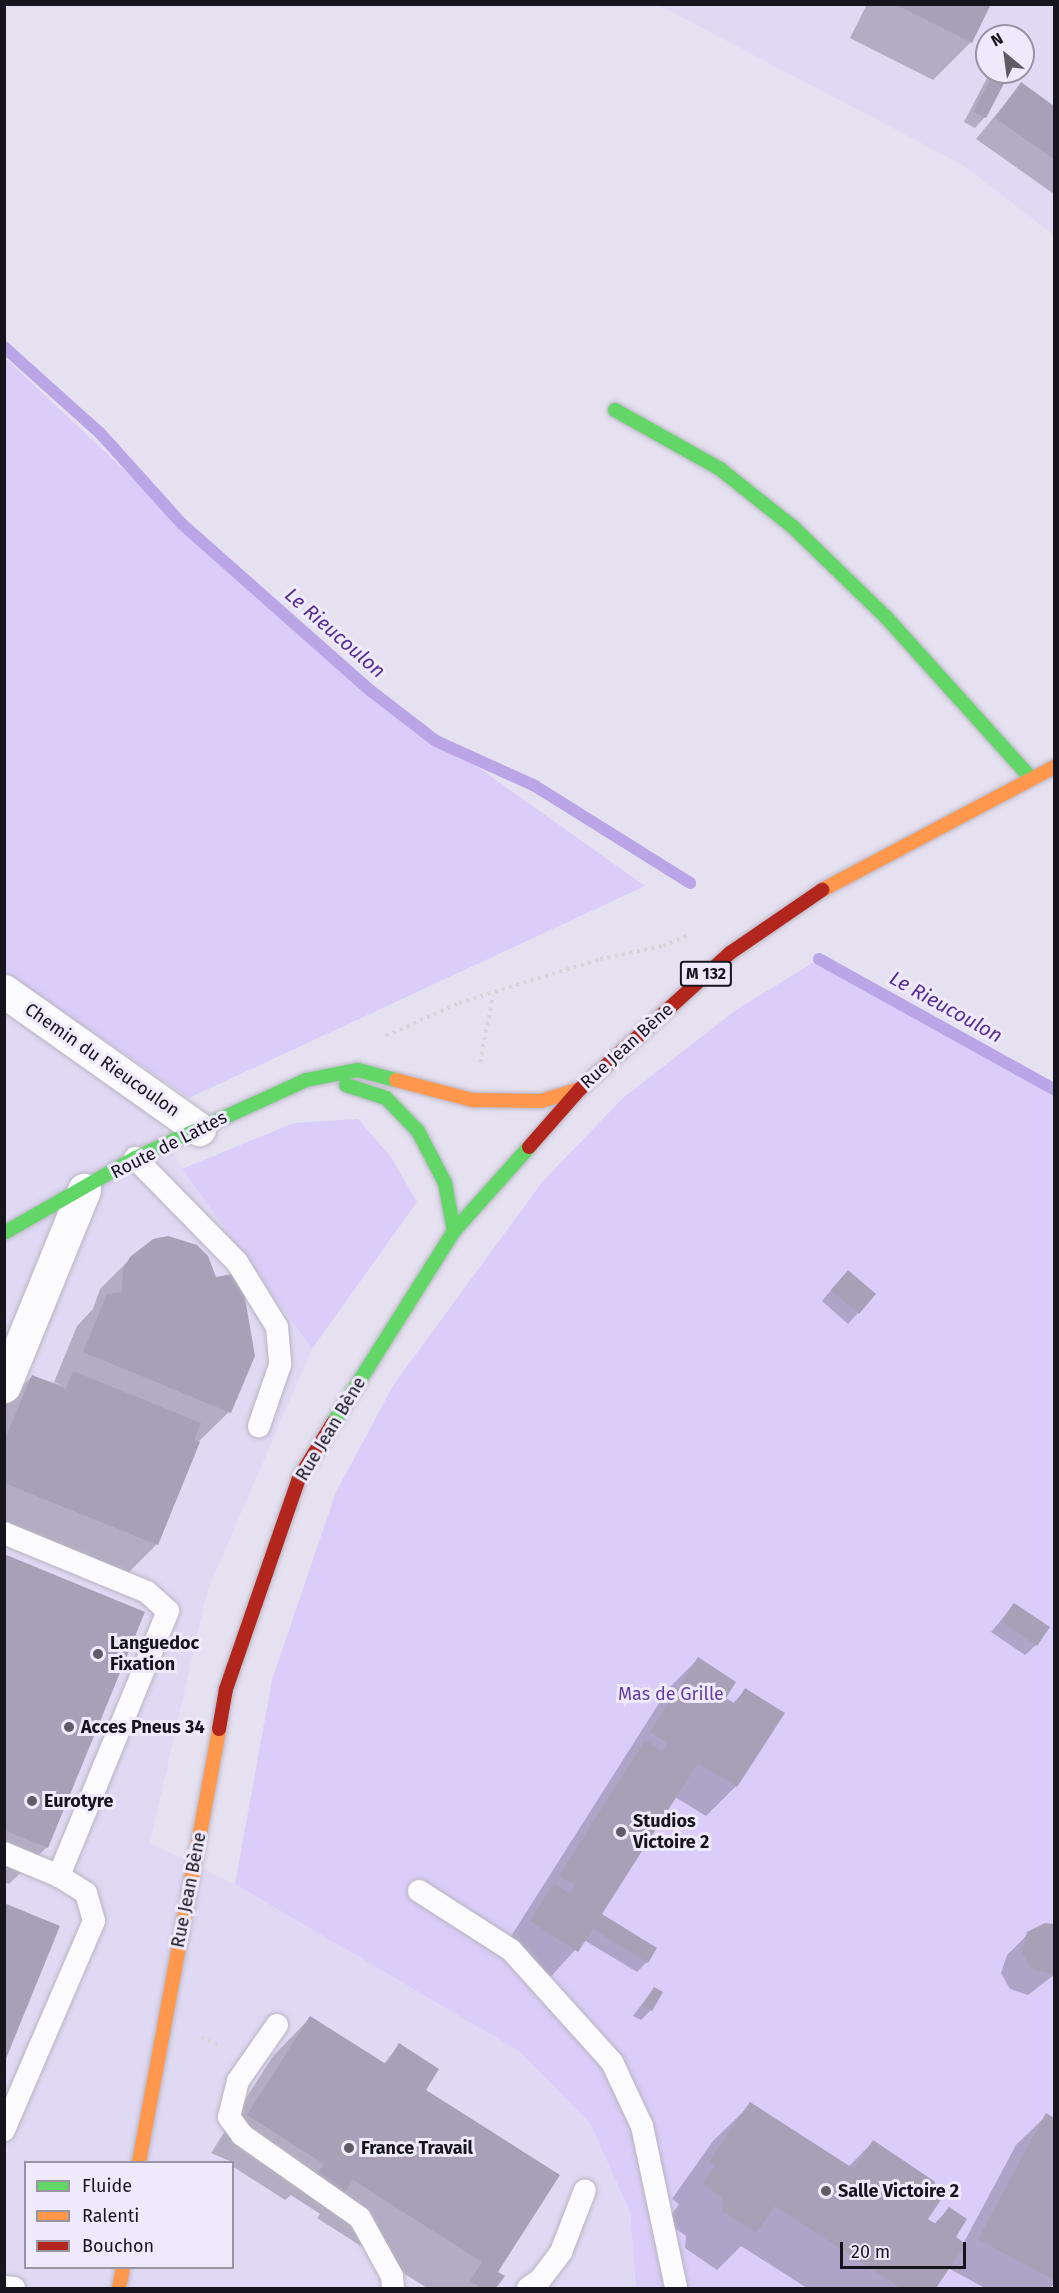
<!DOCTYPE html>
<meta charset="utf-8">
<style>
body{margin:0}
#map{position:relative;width:1059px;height:2293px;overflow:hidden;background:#e6e1f1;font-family:"Fira Sans",sans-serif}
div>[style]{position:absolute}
.built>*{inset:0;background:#e0d9f4}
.green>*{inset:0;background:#dacdf9}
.shadow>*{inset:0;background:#0003}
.stream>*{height:12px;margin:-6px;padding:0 6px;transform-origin:6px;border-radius:6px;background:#baa5e6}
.building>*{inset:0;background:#a7a0b7}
.path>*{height:4px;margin-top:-2px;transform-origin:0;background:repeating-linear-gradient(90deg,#d5d4d8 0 3px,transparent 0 7.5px)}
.roads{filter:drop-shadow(0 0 2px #b8b4c1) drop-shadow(0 0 2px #b8b4c1)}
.lane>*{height:22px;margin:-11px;padding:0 11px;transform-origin:11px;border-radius:11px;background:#fbfafd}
.street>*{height:33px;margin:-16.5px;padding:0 16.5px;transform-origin:16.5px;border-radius:16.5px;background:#fbfafd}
.fast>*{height:14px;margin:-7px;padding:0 7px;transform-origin:7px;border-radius:7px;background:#63d668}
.slow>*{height:14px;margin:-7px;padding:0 7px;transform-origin:7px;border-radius:7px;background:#ff974d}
.jam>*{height:14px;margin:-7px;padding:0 7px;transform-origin:7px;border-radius:7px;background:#b3261e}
.dots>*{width:16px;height:16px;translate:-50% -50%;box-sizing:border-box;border:3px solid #efeafb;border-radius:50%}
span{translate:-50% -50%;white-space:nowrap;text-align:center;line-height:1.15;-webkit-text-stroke:6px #efeafb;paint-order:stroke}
.shield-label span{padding:2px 4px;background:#efeafb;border:2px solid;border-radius:4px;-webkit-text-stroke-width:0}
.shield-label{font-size:16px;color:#16141d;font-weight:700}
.street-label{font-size:18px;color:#16141d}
.poi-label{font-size:18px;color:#16141d;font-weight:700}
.left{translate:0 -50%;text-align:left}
.park-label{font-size:18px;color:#633ca1}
.water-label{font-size:20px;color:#562e92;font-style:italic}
.frame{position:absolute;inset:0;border:6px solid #16141d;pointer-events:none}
.legend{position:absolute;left:24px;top:2161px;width:210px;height:108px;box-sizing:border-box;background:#efeafb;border:2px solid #9894a2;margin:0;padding:8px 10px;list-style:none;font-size:18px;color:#16141d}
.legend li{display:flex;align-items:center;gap:12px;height:30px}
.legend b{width:30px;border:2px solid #9894a2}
.north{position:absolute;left:975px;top:24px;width:60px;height:60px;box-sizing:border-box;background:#efeafb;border:2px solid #9894a2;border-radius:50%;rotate:331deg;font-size:16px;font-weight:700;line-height:24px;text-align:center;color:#16141d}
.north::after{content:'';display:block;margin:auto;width:21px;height:27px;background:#5f5c67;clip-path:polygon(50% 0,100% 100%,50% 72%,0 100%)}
.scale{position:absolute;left:840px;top:2242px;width:126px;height:27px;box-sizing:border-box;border:3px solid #16141d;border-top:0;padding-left:8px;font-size:18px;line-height:21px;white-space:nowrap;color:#16141d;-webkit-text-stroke:4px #efeafb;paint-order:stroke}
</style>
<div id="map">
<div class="built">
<div style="clip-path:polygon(evenodd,658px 5px,1054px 5px,1054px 235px,961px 164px,658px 5px,987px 36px,1023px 36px,1023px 72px,987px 72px,987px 36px)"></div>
<div style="clip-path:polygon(evenodd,4px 1013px,154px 1111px,182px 1169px,312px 1349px,207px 1592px,150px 1843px,235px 1884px,519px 2051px,590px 2123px,630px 2212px,636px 2288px,5px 2288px,4px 1013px,26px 2162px,232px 2162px,232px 2268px,26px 2268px,26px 2162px)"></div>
</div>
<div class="green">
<div style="clip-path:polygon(4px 357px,182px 524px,371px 691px,645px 886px,189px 1098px,5px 972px)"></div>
<div style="clip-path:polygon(819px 959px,1054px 1083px,1054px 2288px,636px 2288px,630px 2212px,590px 2123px,519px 2051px,235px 1884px,272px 1680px,336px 1492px,394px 1384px,543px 1181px,623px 1098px,736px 1010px)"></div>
<div style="clip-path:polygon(358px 1119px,391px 1157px,417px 1202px,312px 1349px,182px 1169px,294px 1123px)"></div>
</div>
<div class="shadow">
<div style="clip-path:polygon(867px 4px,990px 4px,970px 43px,933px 80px,850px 38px)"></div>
<div style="clip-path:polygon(990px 72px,1008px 72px,985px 117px,975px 128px,964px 122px)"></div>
<div style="clip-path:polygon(1021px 84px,1054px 108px,1054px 194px,976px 139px)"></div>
<div style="clip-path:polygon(131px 1258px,253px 1355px,229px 1412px,198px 1442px,156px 1545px,126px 1575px,4px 1525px,4px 1404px,32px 1376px,61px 1385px,54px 1382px,77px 1326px,93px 1309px,100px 1289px)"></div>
<div style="clip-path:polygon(838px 1282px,874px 1295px,848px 1324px,822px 1301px)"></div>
<div style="clip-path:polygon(4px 1556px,47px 1847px,9px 1884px,4px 1882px)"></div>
<div style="clip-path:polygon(1014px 1605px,1036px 1645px,1025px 1655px,991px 1632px)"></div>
<div style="clip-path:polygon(698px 1659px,724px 1698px,732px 1704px,746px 1690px,736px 1786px,706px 1816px,675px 1797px,600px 1914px,647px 1962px,637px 1972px,584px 1940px,547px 1981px,501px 1952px,668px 1689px)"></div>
<div style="clip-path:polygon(1045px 1925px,1054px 1928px,1054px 1975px,1028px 1995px,1010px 1989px,1001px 1973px,1007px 1955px,1028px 1934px)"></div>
<div style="clip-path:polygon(654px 1988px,651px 2010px,641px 2020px,633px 2016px)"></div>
<div style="clip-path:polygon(310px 2018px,383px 2065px,399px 2045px,425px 2089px,492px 2277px,503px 2276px,494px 2288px,427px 2288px,317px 2218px,320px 2214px,291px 2195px,285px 2200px,232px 2166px,232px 2162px,211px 2153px,273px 2056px)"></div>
<div style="clip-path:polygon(751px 2104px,848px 2167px,873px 2142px,926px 2219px,934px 2224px,949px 2209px,954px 2237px,963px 2244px,1016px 2145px,1047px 2115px,1054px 2119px,1054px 2284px,1050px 2288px,985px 2288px,948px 2268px,934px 2288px,807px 2288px,741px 2246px,717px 2270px,685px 2248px,686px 2236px,666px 2222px,679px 2204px,672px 2199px,713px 2141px)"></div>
</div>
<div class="stream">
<div style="left:4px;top:347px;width:129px;rotate:41.9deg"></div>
<div style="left:100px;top:433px;width:122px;rotate:48deg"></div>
<div style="left:182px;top:524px;width:252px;rotate:41.5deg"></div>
<div style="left:371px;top:691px;width:82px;rotate:37.6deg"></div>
<div style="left:436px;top:741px;width:109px;rotate:24.4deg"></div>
<div style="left:535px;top:786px;width:183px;rotate:32deg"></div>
<div style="left:819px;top:959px;width:269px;rotate:29deg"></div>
</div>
<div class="building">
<div style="clip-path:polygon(894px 4px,991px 4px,972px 43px)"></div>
<div style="clip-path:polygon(994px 72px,1010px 72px,986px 118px,973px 112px)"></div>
<div style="clip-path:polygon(1021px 82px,1054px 106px,1054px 159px,995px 118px)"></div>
<div style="clip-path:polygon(168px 1236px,197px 1245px,208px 1256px,216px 1277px,232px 1274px,244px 1292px,255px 1356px,231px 1413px,83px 1352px,107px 1294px,122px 1292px,123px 1270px,130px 1257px,153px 1239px)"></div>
<div style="clip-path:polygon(848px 1270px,876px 1294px,859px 1314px,831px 1290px)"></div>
<div style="clip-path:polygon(73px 1371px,201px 1423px,194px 1440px,200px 1442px,158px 1545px,4px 1483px,4px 1441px,32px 1375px,66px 1389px)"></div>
<div style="clip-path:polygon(4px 1554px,145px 1612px,48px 1848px,4px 1830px)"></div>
<div style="clip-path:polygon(1014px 1603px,1050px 1627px,1037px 1646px,1001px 1621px)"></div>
<div style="clip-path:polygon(698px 1657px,736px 1682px,726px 1698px,735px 1704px,745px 1688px,785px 1713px,737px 1787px,698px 1763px,602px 1914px,657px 1948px,648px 1963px,593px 1929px,578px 1952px,530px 1921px,554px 1883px,570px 1894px,575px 1885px,559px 1876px,645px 1740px,662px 1751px,667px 1743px,650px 1732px)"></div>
<div style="clip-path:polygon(4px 1903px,60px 1926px,5px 2061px,4px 2061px)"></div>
<div style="clip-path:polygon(1045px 1923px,1054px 1924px,1054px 1973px,1050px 1974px,1031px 1969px,1022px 1952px,1027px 1932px)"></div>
<div style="clip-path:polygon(654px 1987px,663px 1992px,652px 2011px,643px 2005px)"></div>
<div style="clip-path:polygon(310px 2016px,386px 2064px,399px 2043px,439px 2069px,426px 2090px,560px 2175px,498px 2272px,505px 2276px,496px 2288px,482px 2288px,470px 2281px,482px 2262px,353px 2180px,345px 2192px,317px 2175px,324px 2164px,247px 2115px)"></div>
<div style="clip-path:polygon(750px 2102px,854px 2169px,873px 2140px,934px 2181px,942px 2198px,928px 2219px,936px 2224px,949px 2207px,967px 2219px,956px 2237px,966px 2244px,936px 2288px,901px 2288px,775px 2206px,756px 2233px,722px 2211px,723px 2198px,703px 2184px,715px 2166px,709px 2161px)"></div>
<div style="clip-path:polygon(1046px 2113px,1054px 2118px,1054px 2280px,978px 2239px)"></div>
</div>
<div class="path">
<div style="left:386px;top:1036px;width:80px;rotate:-24.3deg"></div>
<div style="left:459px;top:1003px;width:148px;rotate:-17.3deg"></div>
<div style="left:600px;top:959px;width:64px;rotate:-11.7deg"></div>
<div style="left:663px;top:946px;width:30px;rotate:-23deg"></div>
<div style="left:480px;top:1062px;width:68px;rotate:-79deg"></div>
<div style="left:201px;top:2037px;width:22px;rotate:27deg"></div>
</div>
<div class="roads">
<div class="lane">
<div style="left:135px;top:1158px;width:146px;rotate:45.6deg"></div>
<div style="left:237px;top:1262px;width:76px;rotate:58.4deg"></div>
<div style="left:277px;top:1327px;width:38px;rotate:85deg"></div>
<div style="left:280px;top:1365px;width:65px;rotate:109deg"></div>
<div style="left:4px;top:1533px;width:155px;rotate:22.4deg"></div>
<div style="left:147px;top:1592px;width:28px;rotate:42deg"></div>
<div style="left:168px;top:1611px;width:287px;rotate:112.4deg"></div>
<div style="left:4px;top:1853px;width:60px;rotate:22.7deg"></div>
<div style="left:59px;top:1876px;width:32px;rotate:32deg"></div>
<div style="left:86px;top:1893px;width:29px;rotate:74deg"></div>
<div style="left:94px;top:1921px;width:228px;rotate:113.3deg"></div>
<div style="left:419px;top:1891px;width:109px;rotate:32.7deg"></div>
<div style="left:511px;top:1950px;width:151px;rotate:48deg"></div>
<div style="left:612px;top:2062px;width:71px;rotate:64.9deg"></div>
<div style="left:642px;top:2126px;width:166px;rotate:78.1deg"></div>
<div style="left:277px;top:2025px;width:68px;rotate:124.9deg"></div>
<div style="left:238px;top:2081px;width:37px;rotate:104deg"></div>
<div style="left:229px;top:2117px;width:22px;rotate:54deg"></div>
<div style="left:242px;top:2135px;width:144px;rotate:35.1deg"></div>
<div style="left:360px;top:2218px;width:66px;rotate:61.1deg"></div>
<div style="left:392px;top:2276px;width:12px;rotate:85deg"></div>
<div style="left:4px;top:2287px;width:10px;rotate:6deg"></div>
<div style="left:528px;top:2288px;width:14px;rotate:-34deg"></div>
<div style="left:540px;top:2280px;width:35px;rotate:-53deg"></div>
<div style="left:561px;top:2252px;width:66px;rotate:-68.8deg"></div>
</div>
<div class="street">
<div style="left:4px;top:991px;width:239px;rotate:35.3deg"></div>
<div style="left:4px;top:1386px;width:212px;rotate:-67.8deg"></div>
</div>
<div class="fast">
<div style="left:615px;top:410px;width:120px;rotate:29.3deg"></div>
<div style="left:720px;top:469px;width:93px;rotate:38.5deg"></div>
<div style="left:793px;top:527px;width:128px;rotate:44.1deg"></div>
<div style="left:885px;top:616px;width:218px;rotate:48deg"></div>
<div style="left:346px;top:1085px;width:42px;rotate:18deg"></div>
<div style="left:386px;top:1098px;width:46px;rotate:45.9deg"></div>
<div style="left:418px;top:1131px;width:59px;rotate:62.6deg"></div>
<div style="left:445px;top:1183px;width:49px;rotate:79.4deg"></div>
<div style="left:4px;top:1233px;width:151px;rotate:-29.8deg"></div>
<div style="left:135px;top:1158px;width:188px;rotate:-24.5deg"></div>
<div style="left:306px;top:1080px;width:53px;rotate:-10.9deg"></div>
<div style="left:358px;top:1070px;width:39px;rotate:15deg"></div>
<div style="left:333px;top:1423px;width:227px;rotate:-57.8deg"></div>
<div style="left:454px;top:1231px;width:113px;rotate:-48.2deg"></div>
</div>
<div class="slow">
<div style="left:822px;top:890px;width:263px;rotate:-27.9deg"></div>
<div style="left:396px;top:1080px;width:80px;rotate:14.6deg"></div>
<div style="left:473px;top:1100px;width:68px;rotate:0.8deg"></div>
<div style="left:541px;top:1101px;width:41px;rotate:-17.1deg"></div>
<div style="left:139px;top:2162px;width:440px;rotate:-79.5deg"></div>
<div style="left:119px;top:2288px;width:20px;rotate:-79deg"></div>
</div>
<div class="jam">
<div style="left:529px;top:1147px;width:77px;rotate:-48.7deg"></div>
<div style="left:580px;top:1089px;width:202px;rotate:-42.2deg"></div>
<div style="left:730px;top:953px;width:112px;rotate:-34.4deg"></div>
<div style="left:219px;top:1729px;width:41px;rotate:-80.1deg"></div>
<div style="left:226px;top:1689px;width:223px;rotate:-70.9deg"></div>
<div style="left:299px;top:1478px;width:65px;rotate:-58.3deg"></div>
</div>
</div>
<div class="dots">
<div style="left:98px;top:1654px;background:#5f5c67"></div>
<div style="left:69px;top:1727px;background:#5f5c67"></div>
<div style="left:32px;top:1801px;background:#5f5c67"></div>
<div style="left:621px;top:1832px;background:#5f5c67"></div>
<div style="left:349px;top:2148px;background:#5f5c67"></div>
<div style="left:826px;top:2191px;background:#5f5c67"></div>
</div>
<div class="shield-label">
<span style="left:706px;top:974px">M 132</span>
</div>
<div class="street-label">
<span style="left:627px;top:1046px;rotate:-42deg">Rue Jean Bène</span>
<span style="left:102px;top:1060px;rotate:35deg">Chemin du Rieucoulon</span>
<span style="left:169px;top:1145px;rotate:-27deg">Route de Lattes</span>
<span style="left:331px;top:1429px;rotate:-59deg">Rue Jean Bène</span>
<span style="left:189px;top:1890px;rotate:-79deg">Rue Jean Bène</span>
</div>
<div class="poi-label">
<span class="left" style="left:110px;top:1654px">Languedoc<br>Fixation</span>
<span class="left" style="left:81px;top:1727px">Acces Pneus 34</span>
<span class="left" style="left:44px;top:1801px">Eurotyre</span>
<span class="left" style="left:633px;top:1832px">Studios<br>Victoire 2</span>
<span class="left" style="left:361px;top:2148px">France Travail</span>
<span class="left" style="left:838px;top:2191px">Salle Victoire 2</span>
</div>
<div class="park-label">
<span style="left:671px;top:1694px">Mas de Grille</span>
</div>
<div class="water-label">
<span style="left:335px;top:633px;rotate:41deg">Le Rieucoulon</span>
<span style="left:946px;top:1007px;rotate:29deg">Le Rieucoulon</span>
</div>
<div class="frame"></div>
<ul class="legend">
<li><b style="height:8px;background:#63d668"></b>Fluide</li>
<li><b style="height:8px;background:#ff974d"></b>Ralenti</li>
<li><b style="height:8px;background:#b3261e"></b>Bouchon</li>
</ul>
<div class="north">N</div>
<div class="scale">20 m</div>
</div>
